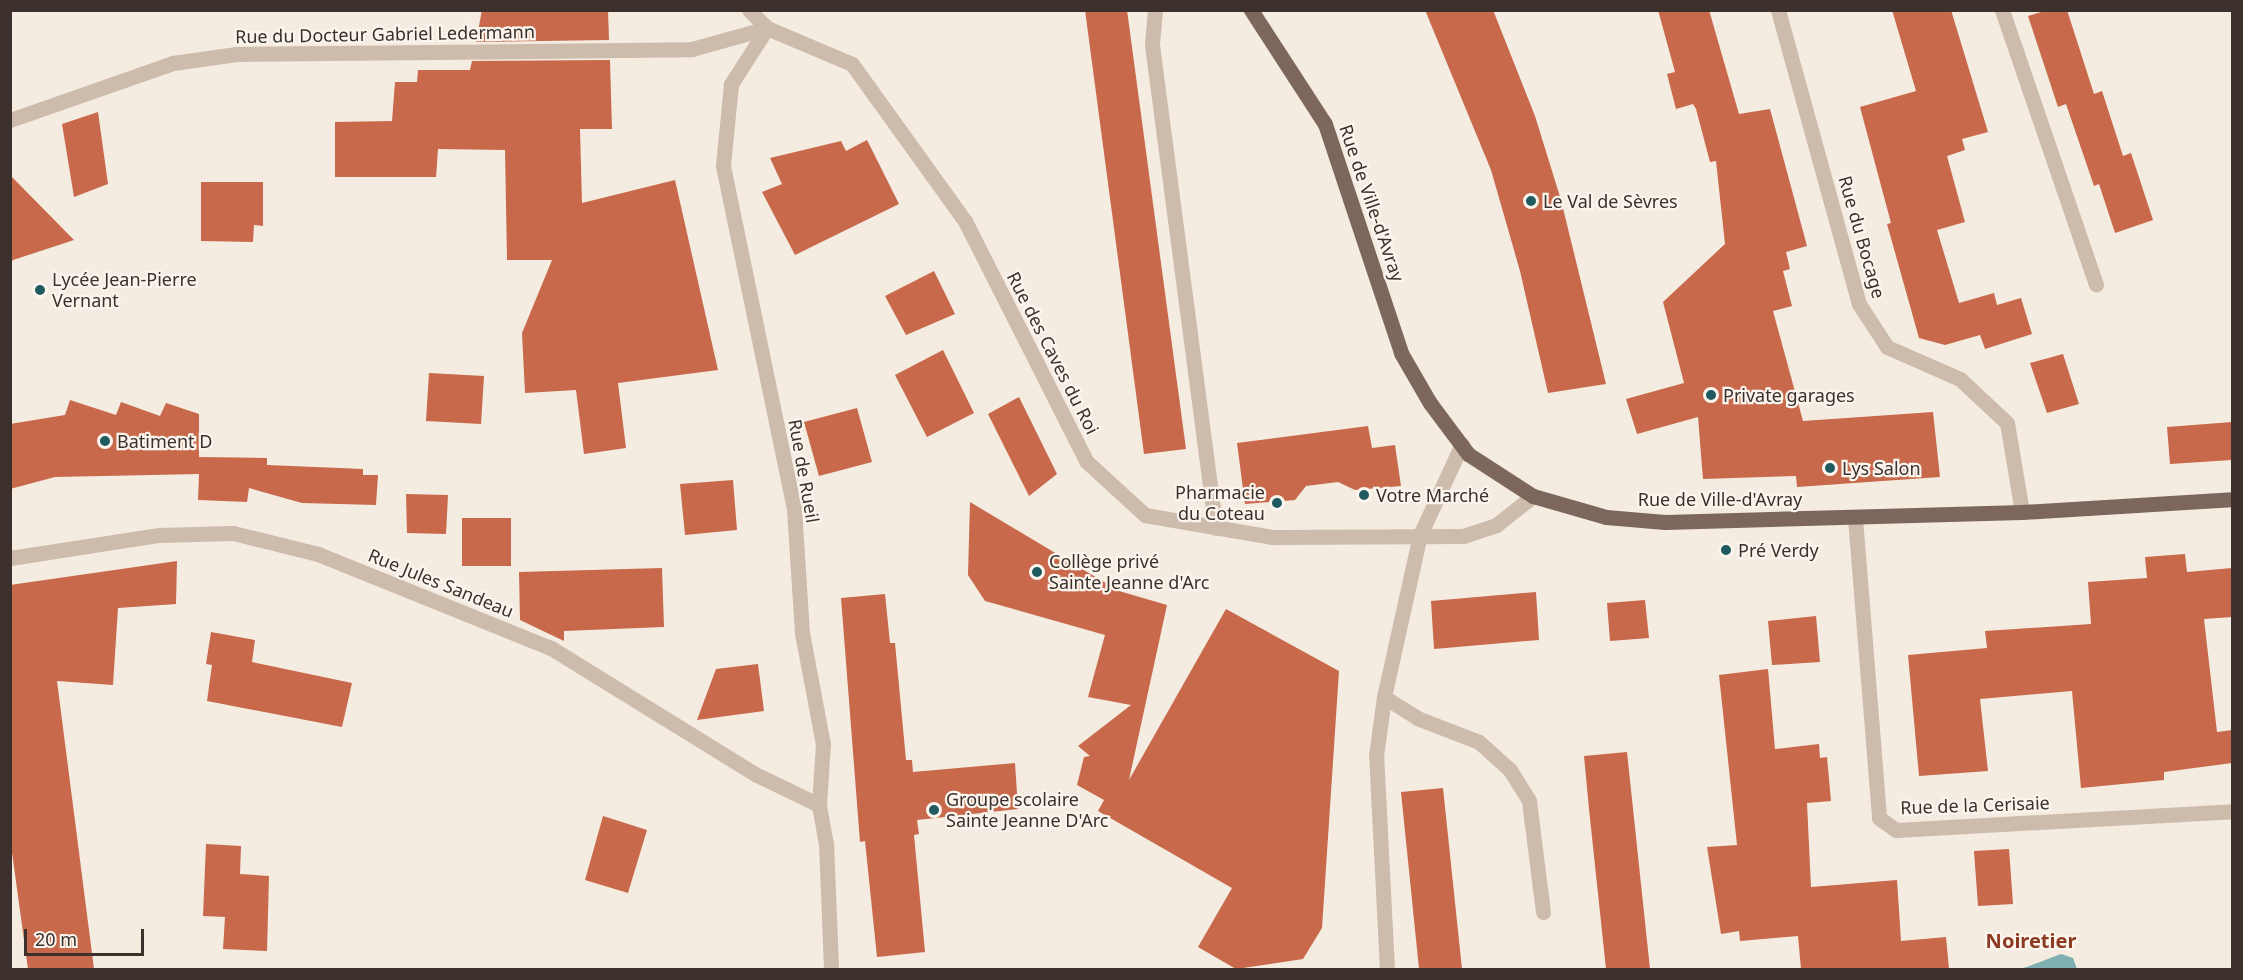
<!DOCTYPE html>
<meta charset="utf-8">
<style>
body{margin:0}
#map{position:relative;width:2243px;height:980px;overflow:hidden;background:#f4ebe1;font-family:"Noto Sans",sans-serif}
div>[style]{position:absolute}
.water>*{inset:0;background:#7fb0b2}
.building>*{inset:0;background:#c8694b}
.minor>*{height:15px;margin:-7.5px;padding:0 7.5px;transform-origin:7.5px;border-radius:7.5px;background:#cdbbac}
.major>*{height:15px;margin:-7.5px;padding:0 7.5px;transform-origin:7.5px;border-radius:7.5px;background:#7d675c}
.dots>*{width:16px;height:16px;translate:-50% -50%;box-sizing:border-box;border:3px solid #fbf5ee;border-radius:50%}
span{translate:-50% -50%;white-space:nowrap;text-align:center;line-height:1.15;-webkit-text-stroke:4.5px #fbf5ee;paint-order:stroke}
.street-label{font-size:18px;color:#3b302b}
.poi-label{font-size:18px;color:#3b302b}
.left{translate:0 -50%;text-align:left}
.right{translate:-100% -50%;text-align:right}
.neighbourhood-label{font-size:20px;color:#8c3b22;font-weight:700}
.frame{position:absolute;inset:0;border:12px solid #3b302b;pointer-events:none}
.scale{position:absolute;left:24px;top:929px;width:120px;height:27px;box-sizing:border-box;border:3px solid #3b302b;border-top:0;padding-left:8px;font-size:18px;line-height:21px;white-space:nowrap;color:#3b302b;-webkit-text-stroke:4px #fbf5ee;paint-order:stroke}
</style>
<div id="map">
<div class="water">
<div style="clip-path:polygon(2061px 954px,2073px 958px,2077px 969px,2021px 969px)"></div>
</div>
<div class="building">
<div style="clip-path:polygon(482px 10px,608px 10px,609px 40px,476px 42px)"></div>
<div style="clip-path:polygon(1085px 10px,1127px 10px,1186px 449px,1144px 454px)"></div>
<div style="clip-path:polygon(1425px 10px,1493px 10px,1535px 116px,1561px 200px,1606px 384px,1548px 393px,1520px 271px,1491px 170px)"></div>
<div style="clip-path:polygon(1658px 10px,1709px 10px,1739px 114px,1770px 109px,1807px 246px,1786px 252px,1790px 269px,1783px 271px,1792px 306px,1773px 311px,1803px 421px,1933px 412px,1940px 477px,1797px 487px,1796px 476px,1703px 479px,1698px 417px,1637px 434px,1626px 399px,1684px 383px,1663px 302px,1725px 244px,1716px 161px,1710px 162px,1696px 109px,1693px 104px,1676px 109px,1667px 74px,1675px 72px)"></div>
<div style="clip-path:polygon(1892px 10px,1951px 10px,1988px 132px,1962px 139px,1965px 150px,1947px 156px,1965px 222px,1937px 230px,1959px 303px,1994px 293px,1997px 305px,2021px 298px,2032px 334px,1985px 349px,1980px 335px,1945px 345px,1919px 338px,1887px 224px,1891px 223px,1860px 107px,1916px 91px)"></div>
<div style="clip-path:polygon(2048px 10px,2067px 10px,2094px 94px,2102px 91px,2123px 156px,2131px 153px,2153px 220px,2115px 233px,2099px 184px,2094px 186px,2066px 104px,2058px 107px,2028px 16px)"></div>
<div style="clip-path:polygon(610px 60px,612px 129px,580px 129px,582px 203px,675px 180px,718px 370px,618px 383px,626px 448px,584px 454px,576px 390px,525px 393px,522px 333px,552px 260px,507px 260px,505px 150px,438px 149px,436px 177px,335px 177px,335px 122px,392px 121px,395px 82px,417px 82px,418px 70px,470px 70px,472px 61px)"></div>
<div style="clip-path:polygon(98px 112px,108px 184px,74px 197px,62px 124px)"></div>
<div style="clip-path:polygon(867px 140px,899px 204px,795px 255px,762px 192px,782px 184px,770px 158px,841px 141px,846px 151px)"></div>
<div style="clip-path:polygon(10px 175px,74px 240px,10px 261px)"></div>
<div style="clip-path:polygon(201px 182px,263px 182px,263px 226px,254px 225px,253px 242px,201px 241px)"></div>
<div style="clip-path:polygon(934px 271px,955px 314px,906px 335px,885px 296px)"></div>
<div style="clip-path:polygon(943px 350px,974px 413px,927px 437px,895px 375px)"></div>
<div style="clip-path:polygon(2063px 354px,2079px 404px,2047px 413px,2030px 363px)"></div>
<div style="clip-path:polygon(429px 373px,484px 376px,481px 424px,426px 421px)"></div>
<div style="clip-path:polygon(1019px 397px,1057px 474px,1029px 496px,988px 414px)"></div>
<div style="clip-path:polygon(70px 400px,116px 415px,121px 402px,160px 416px,166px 403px,199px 414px,199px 457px,267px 458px,267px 465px,363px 469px,363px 475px,378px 475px,376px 505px,302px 503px,249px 488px,247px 502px,198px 500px,199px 474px,55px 477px,10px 489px,10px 424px,65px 415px)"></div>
<div style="clip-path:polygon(857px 408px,872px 462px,819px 476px,804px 422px)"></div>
<div style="clip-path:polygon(2232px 422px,2232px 460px,2170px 464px,2167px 427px)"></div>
<div style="clip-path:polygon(1368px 426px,1372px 448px,1395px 445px,1401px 486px,1355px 490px,1338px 482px,1306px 486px,1295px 500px,1245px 504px,1237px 443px)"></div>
<div style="clip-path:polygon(733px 480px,737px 530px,685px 535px,680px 484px)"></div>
<div style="clip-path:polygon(406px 494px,448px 495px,446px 534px,407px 533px)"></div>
<div style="clip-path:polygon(970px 502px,1119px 591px,1167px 605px,1129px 780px,1226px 609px,1339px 671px,1322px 928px,1303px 959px,1236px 969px,1198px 947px,1232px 888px,1098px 811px,1104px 800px,1077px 785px,1084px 757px,1090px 756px,1078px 746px,1131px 705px,1088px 697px,1105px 635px,985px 601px,968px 575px)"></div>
<div style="clip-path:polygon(462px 518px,511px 518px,511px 566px,462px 566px)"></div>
<div style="clip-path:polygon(2185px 554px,2187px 572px,2232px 568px,2232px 617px,2204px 619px,2217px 732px,2232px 730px,2232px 763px,2164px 772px,2164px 780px,2081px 788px,2072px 691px,1980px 699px,1988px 771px,1919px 776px,1908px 655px,1987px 648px,1985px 631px,2091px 624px,2088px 582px,2147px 578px,2145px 557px)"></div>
<div style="clip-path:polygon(177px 561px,176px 604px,118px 608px,113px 685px,57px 681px,94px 969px,28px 969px,10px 838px,10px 585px)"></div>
<div style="clip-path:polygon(662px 568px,664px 627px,564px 631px,564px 641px,520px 620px,519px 572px)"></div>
<div style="clip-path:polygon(1536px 592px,1539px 640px,1434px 649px,1431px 601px)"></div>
<div style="clip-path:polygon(885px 594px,890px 643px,895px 643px,906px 760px,912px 760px,913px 772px,1015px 763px,1018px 809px,917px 820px,919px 834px,914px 835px,925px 952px,877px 957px,865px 841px,860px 842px,841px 598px)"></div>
<div style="clip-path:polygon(1645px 600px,1649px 638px,1610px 641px,1607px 603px)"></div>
<div style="clip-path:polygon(1816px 616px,1820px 662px,1772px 665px,1768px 621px)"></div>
<div style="clip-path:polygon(211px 632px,255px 640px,252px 662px,352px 683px,342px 727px,207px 701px,212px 665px,206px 664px)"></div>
<div style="clip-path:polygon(758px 664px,764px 711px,697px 720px,716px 669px)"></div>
<div style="clip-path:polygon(1768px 669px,1775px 749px,1819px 744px,1820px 758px,1827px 757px,1831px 801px,1807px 803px,1811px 887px,1897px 880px,1901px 941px,1946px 937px,1949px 969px,1801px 969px,1798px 936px,1740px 941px,1739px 931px,1721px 934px,1707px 847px,1737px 845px,1719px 675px)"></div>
<div style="clip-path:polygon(1627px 752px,1650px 969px,1606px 969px,1589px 809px,1584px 756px)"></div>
<div style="clip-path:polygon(1443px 788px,1462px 969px,1419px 969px,1401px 792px)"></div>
<div style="clip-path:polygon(603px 816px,647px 830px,628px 893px,585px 880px)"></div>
<div style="clip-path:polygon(206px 844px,241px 846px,240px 874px,269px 876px,267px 951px,223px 949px,225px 917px,203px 916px)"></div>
<div style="clip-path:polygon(2009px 849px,2013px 904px,1978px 906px,1974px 851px)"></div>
</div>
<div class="minor">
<div style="left:749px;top:10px;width:25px;rotate:45deg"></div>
<div style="left:767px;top:28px;width:92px;rotate:23deg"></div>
<div style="left:852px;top:64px;width:193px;rotate:54.3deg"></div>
<div style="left:965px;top:221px;width:269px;rotate:63.2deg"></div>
<div style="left:1086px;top:461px;width:80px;rotate:42.5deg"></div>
<div style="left:1145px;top:515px;width:130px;rotate:9.8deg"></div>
<div style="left:1273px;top:537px;width:190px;rotate:-0.3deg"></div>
<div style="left:1463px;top:536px;width:35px;rotate:-18deg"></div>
<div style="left:1496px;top:525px;width:47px;rotate:-38.1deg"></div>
<div style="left:1155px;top:10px;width:35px;rotate:95deg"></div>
<div style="left:1152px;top:45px;width:487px;rotate:82.5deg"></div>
<div style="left:1778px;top:10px;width:305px;rotate:74.6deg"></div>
<div style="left:1859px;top:304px;width:51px;rotate:56.9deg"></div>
<div style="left:1887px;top:347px;width:80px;rotate:23.7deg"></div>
<div style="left:1960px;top:379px;width:64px;rotate:43.1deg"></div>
<div style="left:2007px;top:423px;width:90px;rotate:80.4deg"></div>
<div style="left:2002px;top:10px;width:290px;rotate:71.1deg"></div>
<div style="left:767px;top:28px;width:67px;rotate:122.7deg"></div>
<div style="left:731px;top:84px;width:82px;rotate:95.6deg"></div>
<div style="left:723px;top:166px;width:350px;rotate:78.3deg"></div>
<div style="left:794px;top:509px;width:124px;rotate:86.3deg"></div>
<div style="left:802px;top:633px;width:113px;rotate:79.3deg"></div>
<div style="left:823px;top:744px;width:61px;rotate:93.8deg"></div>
<div style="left:819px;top:805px;width:39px;rotate:80deg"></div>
<div style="left:826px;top:843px;width:127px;rotate:87.7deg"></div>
<div style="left:10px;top:120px;width:173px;rotate:-19.3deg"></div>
<div style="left:173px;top:63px;width:64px;rotate:-8.1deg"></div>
<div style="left:236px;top:54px;width:456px;rotate:-0.6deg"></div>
<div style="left:692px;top:49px;width:78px;rotate:-15.6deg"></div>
<div style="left:1855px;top:518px;width:301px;rotate:85.4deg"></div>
<div style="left:1879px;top:818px;width:21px;rotate:35deg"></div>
<div style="left:1896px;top:830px;width:337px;rotate:-3.2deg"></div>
<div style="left:10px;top:558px;width:151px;rotate:-8.8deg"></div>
<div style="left:159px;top:535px;width:74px;rotate:-1.5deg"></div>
<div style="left:233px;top:533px;width:88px;rotate:13.9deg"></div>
<div style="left:318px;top:554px;width:251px;rotate:22deg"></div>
<div style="left:551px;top:648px;width:242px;rotate:31.7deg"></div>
<div style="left:757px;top:775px;width:69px;rotate:25.8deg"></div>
<div style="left:1384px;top:697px;width:39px;rotate:32deg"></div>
<div style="left:1417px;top:718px;width:66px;rotate:21.2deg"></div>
<div style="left:1479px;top:742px;width:42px;rotate:42.1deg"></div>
<div style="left:1510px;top:770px;width:36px;rotate:58deg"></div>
<div style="left:1529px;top:801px;width:112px;rotate:82.8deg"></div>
<div style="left:1387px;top:970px;width:214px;rotate:-92.9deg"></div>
<div style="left:1376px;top:756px;width:60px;rotate:-82.3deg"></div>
<div style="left:1384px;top:697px;width:166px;rotate:-77.5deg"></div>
<div style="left:1420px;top:535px;width:100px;rotate:-65.2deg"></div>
</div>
<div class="major">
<div style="left:1251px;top:10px;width:136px;rotate:57deg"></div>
<div style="left:1325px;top:124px;width:241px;rotate:71.6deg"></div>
<div style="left:1401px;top:353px;width:58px;rotate:59.9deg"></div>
<div style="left:1430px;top:403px;width:64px;rotate:53.3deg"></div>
<div style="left:1468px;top:454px;width:77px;rotate:32.9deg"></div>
<div style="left:1533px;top:496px;width:76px;rotate:16deg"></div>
<div style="left:1606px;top:517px;width:59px;rotate:4.8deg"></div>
<div style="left:1665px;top:522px;width:357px;rotate:-1.6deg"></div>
<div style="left:2022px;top:512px;width:210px;rotate:-3.5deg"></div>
</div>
<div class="dots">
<div style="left:1531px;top:201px;background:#1f5a5e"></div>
<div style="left:40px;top:290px;background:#1f5a5e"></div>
<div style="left:1711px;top:395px;background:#1f5a5e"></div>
<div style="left:105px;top:441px;background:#1f5a5e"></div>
<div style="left:1830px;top:468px;background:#1f5a5e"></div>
<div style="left:1364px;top:495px;background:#1f5a5e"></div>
<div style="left:1277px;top:503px;background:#1f5a5e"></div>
<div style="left:1726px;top:550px;background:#1f5a5e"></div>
<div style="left:1037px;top:572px;background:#1f5a5e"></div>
<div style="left:934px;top:810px;background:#1f5a5e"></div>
</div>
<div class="street-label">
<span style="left:385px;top:34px;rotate:-1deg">Rue du Docteur Gabriel Ledermann</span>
<span style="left:1372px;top:203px;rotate:71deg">Rue de Ville-d'Avray</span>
<span style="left:1862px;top:237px;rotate:74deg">Rue du Bocage</span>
<span style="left:1053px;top:353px;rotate:63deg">Rue des Caves du Roi</span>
<span style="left:804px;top:471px;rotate:80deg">Rue de Rueil</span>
<span style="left:1720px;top:499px">Rue de Ville-d'Avray</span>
<span style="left:441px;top:583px;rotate:22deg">Rue Jules Sandeau</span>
<span style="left:1975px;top:805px;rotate:-2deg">Rue de la Cerisaie</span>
</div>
<div class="poi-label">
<span class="left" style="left:1543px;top:201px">Le Val de Sèvres</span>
<span class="left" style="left:52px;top:290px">Lycée Jean-Pierre<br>Vernant</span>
<span class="left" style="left:1723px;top:395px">Private garages</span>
<span class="left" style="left:117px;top:441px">Batiment D</span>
<span class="left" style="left:1842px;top:468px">Lys Salon</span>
<span class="right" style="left:1265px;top:503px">Pharmacie<br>du Coteau</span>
<span class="left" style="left:1376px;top:495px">Votre Marché</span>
<span class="left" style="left:1738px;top:550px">Pré Verdy</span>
<span class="left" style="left:1049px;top:572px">Collège privé<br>Sainte Jeanne d'Arc</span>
<span class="left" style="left:946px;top:810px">Groupe scolaire<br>Sainte Jeanne D'Arc</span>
</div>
<div class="neighbourhood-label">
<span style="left:2031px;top:940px">Noiretier</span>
</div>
<div class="frame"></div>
<div class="scale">20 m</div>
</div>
